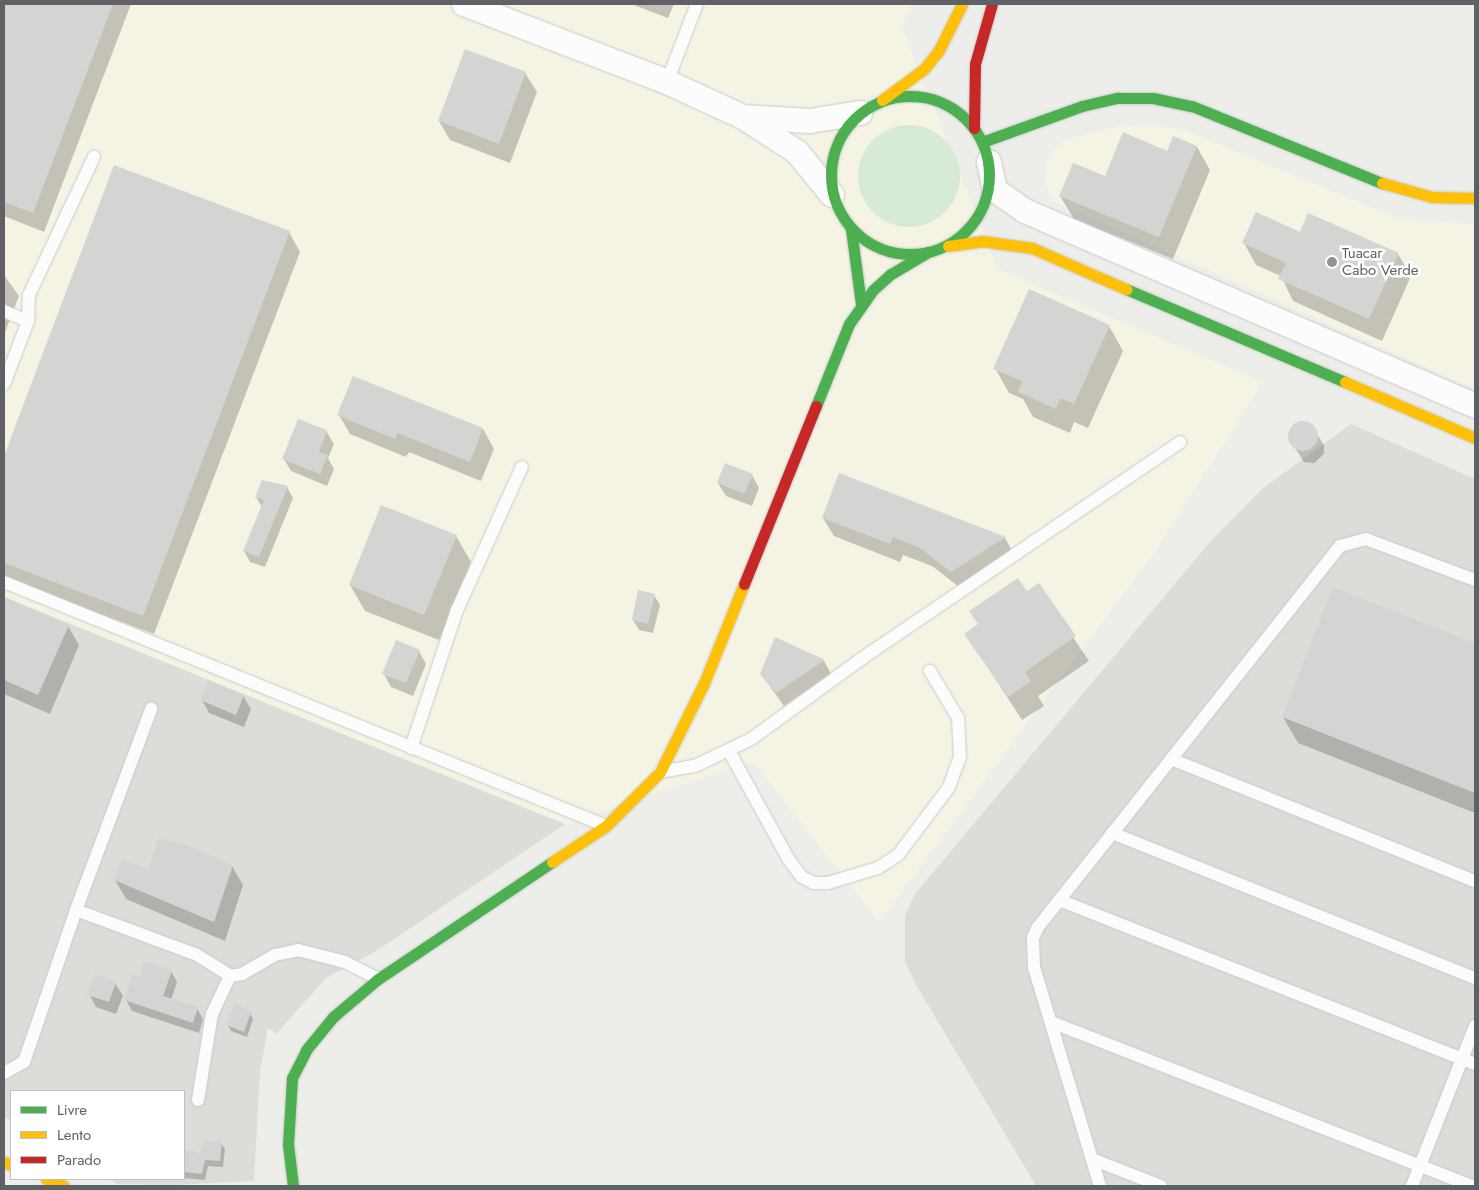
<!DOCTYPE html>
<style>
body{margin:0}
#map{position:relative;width:1479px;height:1190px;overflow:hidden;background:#edede9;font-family:Jost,sans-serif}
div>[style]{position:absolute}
.commercial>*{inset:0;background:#f5f3e4}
.industrial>*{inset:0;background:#dddcd9}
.green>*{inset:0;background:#d7e9d7}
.round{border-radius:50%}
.shadow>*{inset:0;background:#0003}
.building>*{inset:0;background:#d4d4d2}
.roads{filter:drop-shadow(0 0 1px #cacbca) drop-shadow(0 0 1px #cacbca)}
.lane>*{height:12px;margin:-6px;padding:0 6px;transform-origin:6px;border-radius:6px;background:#fcfcfc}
.street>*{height:24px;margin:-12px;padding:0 12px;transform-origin:12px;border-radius:12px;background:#fcfcfc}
.fast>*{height:11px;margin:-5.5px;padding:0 5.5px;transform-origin:5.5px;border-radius:5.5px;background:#4caf50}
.fast>.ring{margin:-5.5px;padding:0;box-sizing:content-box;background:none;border:11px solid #4caf50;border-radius:50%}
.slow>*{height:11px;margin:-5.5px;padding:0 5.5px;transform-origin:5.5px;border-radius:5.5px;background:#ffc107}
.jam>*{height:11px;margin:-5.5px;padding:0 5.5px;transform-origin:5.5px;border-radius:5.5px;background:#c62828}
.dots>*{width:14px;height:14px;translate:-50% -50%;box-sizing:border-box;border:2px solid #fff;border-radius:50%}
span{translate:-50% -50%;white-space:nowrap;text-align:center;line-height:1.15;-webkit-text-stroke:5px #fff;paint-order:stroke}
.poi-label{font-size:15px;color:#5e6166}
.left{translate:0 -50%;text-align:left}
.frame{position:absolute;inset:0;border:5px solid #5e6166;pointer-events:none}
.legend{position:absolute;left:10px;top:1090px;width:175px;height:90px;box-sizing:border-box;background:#fff;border:1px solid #bfc0c2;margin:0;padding:6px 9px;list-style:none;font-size:15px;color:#5e6166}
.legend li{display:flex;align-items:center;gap:10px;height:25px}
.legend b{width:25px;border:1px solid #bfc0c2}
</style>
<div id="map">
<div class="commercial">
<div style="clip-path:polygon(4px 4px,912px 4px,902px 28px,998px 269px,1263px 382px,1152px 556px,879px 922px,753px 761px,565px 824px,4px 597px)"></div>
<div style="clip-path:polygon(1148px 125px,1184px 130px,1400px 219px,1475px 224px,1475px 389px,1053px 201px,1045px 183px,1046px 164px,1050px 155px,1064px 140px,1117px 127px)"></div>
</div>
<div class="industrial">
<div style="clip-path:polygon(1351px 424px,1475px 479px,1475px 1186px,1036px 1186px,915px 983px,905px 962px,905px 915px,915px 894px,1209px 543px,1263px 488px)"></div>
<div style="clip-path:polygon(4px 597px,565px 824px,378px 950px,326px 978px,276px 1034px,268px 1028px,260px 1072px,254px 1181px,172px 1185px,118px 1184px,109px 1179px,184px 1179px,184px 1091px,11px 1091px,11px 1120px,4px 1116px)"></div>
</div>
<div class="green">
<div class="round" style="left:858px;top:125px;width:102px;height:102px"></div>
</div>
<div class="shadow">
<div style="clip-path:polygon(4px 4px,131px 4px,44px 232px,4px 216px)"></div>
<div style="clip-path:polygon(631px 4px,674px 4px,668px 18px)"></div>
<div style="clip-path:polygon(525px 73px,537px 92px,510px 163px,450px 140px,439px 121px)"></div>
<div style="clip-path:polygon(1174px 138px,1197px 147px,1210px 170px,1173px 259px,1074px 219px,1060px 196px,1168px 152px)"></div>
<div style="clip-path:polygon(115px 167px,289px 232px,300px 252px,154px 634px,4px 578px,4px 459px)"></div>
<div style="clip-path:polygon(1300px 234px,1398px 254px,1411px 276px,1382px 341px,1293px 301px,1281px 276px,1256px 265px,1244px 243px)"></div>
<div style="clip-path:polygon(4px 275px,19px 296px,4px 335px)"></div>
<div style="clip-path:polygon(1109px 326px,1123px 351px,1088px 428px,1074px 422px,1070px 433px,1033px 417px,1023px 399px,1009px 393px,995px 368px)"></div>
<div style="clip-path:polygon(354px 378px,483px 429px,494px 449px,481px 481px,409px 452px,406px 457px,350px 434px,339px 415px)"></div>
<div style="clip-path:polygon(1302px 422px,1310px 424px,1324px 445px,1324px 454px,1314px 463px,1304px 462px,1291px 442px,1291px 429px)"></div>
<div style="clip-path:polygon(326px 431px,334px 444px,328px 458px,334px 469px,327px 486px,291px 471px,284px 459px)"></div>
<div style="clip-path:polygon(752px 475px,759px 488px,752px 506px,726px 496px,718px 483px)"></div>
<div style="clip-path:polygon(840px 475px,1005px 538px,1015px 556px,963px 590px,932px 566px,903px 555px,900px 562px,834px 536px,823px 518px)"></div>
<div style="clip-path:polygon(287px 487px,293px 498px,265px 567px,250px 562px,244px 551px,262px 507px,256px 497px)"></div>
<div style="clip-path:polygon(456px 536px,471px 562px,439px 640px,365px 611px,350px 585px)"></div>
<div style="clip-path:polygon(1038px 585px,1089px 661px,1038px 696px,1044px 706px,1022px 720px,966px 634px,979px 625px,971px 612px,1027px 593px)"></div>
<div style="clip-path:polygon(1334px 589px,1475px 644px,1475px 813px,1298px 743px,1283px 717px)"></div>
<div style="clip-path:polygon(654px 595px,660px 605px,653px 633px,639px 630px,633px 620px)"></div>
<div style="clip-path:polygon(4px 598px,68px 626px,79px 645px,50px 714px,4px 694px)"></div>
<div style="clip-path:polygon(776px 639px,824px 661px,831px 674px,784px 706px,761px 674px)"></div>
<div style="clip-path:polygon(419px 651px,426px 664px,413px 696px,391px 687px,384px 674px)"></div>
<div style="clip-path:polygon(243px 696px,251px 709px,244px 727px,209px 713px,202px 700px)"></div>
<div style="clip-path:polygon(232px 866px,243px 885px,225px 941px,126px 899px,115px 880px,150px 871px)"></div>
<div style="clip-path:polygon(171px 971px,177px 982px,171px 1000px,197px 1008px,203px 1019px,199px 1033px,132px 1011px,126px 1000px,139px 977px)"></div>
<div style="clip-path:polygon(115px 983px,123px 996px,116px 1014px,96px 1007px,89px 994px)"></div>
<div style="clip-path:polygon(250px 1013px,253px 1019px,247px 1037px,231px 1031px,228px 1025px)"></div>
<div style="clip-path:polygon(221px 1143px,225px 1149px,223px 1167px,208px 1166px,205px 1180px,184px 1178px,184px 1151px,201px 1154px)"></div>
</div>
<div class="building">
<div style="clip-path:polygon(4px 4px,113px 4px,33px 213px,4px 202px)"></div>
<div style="clip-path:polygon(465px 49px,526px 72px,499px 144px,438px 121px)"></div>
<div style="clip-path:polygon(1123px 132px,1167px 151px,1173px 136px,1197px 146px,1159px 237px,1059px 196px,1073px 163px,1105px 176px)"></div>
<div style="clip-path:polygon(114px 165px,290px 231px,143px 616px,4px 563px,4px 456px)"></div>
<div style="clip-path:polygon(1256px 212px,1300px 232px,1308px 213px,1399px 253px,1369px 319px,1278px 279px,1286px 263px,1242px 243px)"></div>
<div style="clip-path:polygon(1029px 289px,1110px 325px,1074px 404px,1060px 398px,1056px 409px,1018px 392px,1022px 381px,993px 369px)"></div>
<div style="clip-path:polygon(353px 376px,483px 428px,470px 462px,398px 433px,395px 439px,337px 415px)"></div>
<div style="clip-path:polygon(298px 419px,327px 430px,319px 452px,328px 455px,320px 474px,282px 459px)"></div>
<div class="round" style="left:1288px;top:421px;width:30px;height:30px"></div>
<div style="clip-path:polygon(725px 463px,753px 474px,744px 494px,717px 483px)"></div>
<div style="clip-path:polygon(839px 473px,907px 499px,1006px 537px,951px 572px,920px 548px,893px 537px,890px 544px,822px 518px)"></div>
<div style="clip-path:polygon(262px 480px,288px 486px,259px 557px,243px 551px,264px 500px,255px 497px)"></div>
<div style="clip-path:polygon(381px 505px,457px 535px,424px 615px,349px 585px)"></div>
<div style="clip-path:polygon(1018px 578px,1027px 591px,1039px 583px,1076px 636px,1025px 672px,1031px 681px,1008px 697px,964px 634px,978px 624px,969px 611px)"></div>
<div style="clip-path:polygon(1333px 587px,1475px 643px,1475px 793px,1282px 717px)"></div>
<div style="clip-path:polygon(638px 590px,655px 594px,648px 624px,632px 620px)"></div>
<div style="clip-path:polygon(4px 597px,69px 625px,38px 695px,4px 680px)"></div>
<div style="clip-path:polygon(775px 637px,825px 660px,776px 693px,760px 674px)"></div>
<div style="clip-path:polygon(396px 640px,420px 650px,406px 683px,382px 674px)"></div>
<div style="clip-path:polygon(208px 681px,244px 695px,236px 715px,200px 700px)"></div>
<div style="clip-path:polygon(158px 838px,184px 844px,233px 865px,214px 922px,114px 880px,122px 859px,149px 870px)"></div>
<div style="clip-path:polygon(144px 961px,172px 970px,163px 996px,198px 1007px,193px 1023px,124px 1000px,133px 974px,139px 976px)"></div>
<div style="clip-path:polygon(94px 974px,116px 982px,109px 1002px,87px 995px)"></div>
<div style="clip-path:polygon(235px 1003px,251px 1012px,244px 1032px,226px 1025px)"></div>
<div style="clip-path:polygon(203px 1141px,222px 1141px,220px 1161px,205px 1160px,202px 1174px,184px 1172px,184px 1149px,200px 1153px)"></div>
</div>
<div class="roads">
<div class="lane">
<div style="left:667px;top:82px;width:84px;rotate:-69deg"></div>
<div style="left:4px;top:311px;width:26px;rotate:23deg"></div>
<div style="left:4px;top:384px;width:67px;rotate:-69.1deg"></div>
<div style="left:28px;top:321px;width:26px;rotate:-88deg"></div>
<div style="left:29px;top:295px;width:153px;rotate:-64.8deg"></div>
<div style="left:4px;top:582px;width:650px;rotate:22.06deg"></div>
<div style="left:411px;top:748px;width:145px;rotate:-71.6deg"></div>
<div style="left:457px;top:610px;width:157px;rotate:-65.6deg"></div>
<div style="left:729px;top:751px;width:124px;rotate:61.2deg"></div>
<div style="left:789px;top:860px;width:21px;rotate:53deg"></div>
<div style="left:802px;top:877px;width:13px;rotate:27deg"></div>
<div style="left:814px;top:883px;width:14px"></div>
<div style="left:828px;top:883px;width:52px;rotate:-16.7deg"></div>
<div style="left:878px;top:868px;width:24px;rotate:-33deg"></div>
<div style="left:898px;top:855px;width:85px;rotate:-53.1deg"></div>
<div style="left:949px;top:787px;width:33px;rotate:-70deg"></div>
<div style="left:960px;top:756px;width:38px;rotate:-93deg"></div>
<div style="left:958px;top:718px;width:55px;rotate:-120.8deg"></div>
<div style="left:1171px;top:759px;width:328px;rotate:21.9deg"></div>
<div style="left:660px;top:772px;width:36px;rotate:-10deg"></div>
<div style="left:695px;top:766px;width:62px;rotate:-25.7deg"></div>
<div style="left:751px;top:739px;width:136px;rotate:-36deg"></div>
<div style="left:861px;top:659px;width:386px;rotate:-34.2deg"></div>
<div style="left:1112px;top:833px;width:391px;rotate:21.8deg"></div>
<div style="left:1059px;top:900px;width:447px;rotate:21.5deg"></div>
<div style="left:76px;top:910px;width:215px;rotate:-69.5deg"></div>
<div style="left:1051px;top:1022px;width:452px;rotate:21.3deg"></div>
<div style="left:4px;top:1073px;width:23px;rotate:-29deg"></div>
<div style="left:24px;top:1062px;width:161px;rotate:-71.1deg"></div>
<div style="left:76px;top:910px;width:129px;rotate:20.4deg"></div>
<div style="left:197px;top:955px;width:39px;rotate:32deg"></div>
<div style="left:198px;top:1100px;width:87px;rotate:-80.8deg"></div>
<div style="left:212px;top:1014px;width:42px;rotate:-64.7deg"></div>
<div style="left:230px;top:976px;width:12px;rotate:-9deg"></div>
<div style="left:242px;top:974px;width:38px;rotate:-30deg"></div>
<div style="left:275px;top:955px;width:24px;rotate:-12deg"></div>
<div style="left:298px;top:950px;width:49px;rotate:14.3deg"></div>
<div style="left:345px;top:962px;width:37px;rotate:27deg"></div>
<div style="left:1092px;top:1159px;width:74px;rotate:21.4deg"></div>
<div style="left:1100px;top:1186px;width:228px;rotate:-106.8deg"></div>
<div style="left:1034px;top:968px;width:30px;rotate:-92deg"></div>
<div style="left:1033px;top:938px;width:12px;rotate:-66deg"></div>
<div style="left:1038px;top:927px;width:486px;rotate:-51.6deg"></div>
<div style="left:1340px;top:546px;width:27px;rotate:-15deg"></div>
<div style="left:1366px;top:539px;width:116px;rotate:20.6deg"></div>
<div style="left:1412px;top:1186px;width:172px;rotate:-68.5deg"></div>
</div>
<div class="street">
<div style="left:464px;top:4px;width:217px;rotate:21deg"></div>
<div style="left:667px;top:82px;width:84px;rotate:24.7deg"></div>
<div style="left:989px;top:162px;width:29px;rotate:78deg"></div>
<div style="left:995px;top:190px;width:37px;rotate:35deg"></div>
<div style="left:1025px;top:211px;width:490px;rotate:23.4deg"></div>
<div style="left:832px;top:195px;width:55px;rotate:-129.1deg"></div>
<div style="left:797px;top:152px;width:64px;rotate:-147.1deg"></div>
<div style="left:743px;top:117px;width:67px;rotate:3.4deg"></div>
<div style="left:810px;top:121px;width:51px;rotate:-9.1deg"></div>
</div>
<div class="fast">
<div class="ring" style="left:831px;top:96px;width:147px;height:147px"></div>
<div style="left:982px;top:142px;width:106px;rotate:-19.8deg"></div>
<div style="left:1082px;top:106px;width:37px;rotate:-13deg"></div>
<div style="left:1118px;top:98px;width:35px"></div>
<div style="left:1153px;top:98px;width:40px;rotate:12deg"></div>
<div style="left:1192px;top:106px;width:205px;rotate:22.1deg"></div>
<div style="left:851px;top:229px;width:76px;rotate:82.4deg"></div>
<div style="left:1126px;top:289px;width:238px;rotate:23deg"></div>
<div style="left:816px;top:406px;width:88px;rotate:-68.1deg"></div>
<div style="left:849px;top:324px;width:42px;rotate:-54.8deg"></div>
<div style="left:873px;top:290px;width:24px;rotate:-42deg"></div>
<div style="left:891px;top:274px;width:43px;rotate:-30.7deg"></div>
<div style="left:293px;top:1186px;width:42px;rotate:-96.8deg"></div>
<div style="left:288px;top:1144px;width:66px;rotate:-86.5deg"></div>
<div style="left:292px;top:1078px;width:31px;rotate:-63deg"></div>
<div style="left:306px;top:1050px;width:43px;rotate:-50.7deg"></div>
<div style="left:333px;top:1017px;width:59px;rotate:-40.2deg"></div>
<div style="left:378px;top:979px;width:210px;rotate:-33.9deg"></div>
</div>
<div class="slow">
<div style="left:882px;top:100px;width:52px;rotate:-36.4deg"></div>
<div style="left:924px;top:69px;width:22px;rotate:-51deg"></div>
<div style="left:938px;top:52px;width:54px;rotate:-63.4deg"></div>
<div style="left:1382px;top:183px;width:52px;rotate:15.6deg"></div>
<div style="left:1432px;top:197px;width:43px;rotate:1.3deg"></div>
<div style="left:948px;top:246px;width:34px;rotate:-8deg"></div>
<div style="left:982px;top:241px;width:50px;rotate:8deg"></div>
<div style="left:1032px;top:248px;width:103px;rotate:23.6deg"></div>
<div style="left:1345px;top:382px;width:142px;rotate:23.3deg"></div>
<div style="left:552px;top:862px;width:65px;rotate:-33.7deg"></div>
<div style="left:606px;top:826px;width:76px;rotate:-45deg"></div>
<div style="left:660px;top:772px;width:99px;rotate:-63.7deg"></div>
<div style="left:704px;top:683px;width:107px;rotate:-68deg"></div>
<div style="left:4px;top:1162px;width:8px;rotate:23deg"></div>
<div style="left:46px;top:1179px;width:19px;rotate:21deg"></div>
</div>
<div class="jam">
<div style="left:974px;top:128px;width:64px;rotate:-89.1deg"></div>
<div style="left:975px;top:64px;width:62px;rotate:-74.2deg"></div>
<div style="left:744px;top:584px;width:192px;rotate:-68deg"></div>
</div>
</div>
<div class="dots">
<div style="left:1332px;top:262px;background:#909294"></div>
</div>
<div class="poi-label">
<span class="left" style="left:1342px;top:262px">Tuacar<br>Cabo Verde</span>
</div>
<div class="frame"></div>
<ul class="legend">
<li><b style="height:6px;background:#4caf50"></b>Livre</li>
<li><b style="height:6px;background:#ffc107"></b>Lento</li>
<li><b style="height:6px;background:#c62828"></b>Parado</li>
</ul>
</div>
